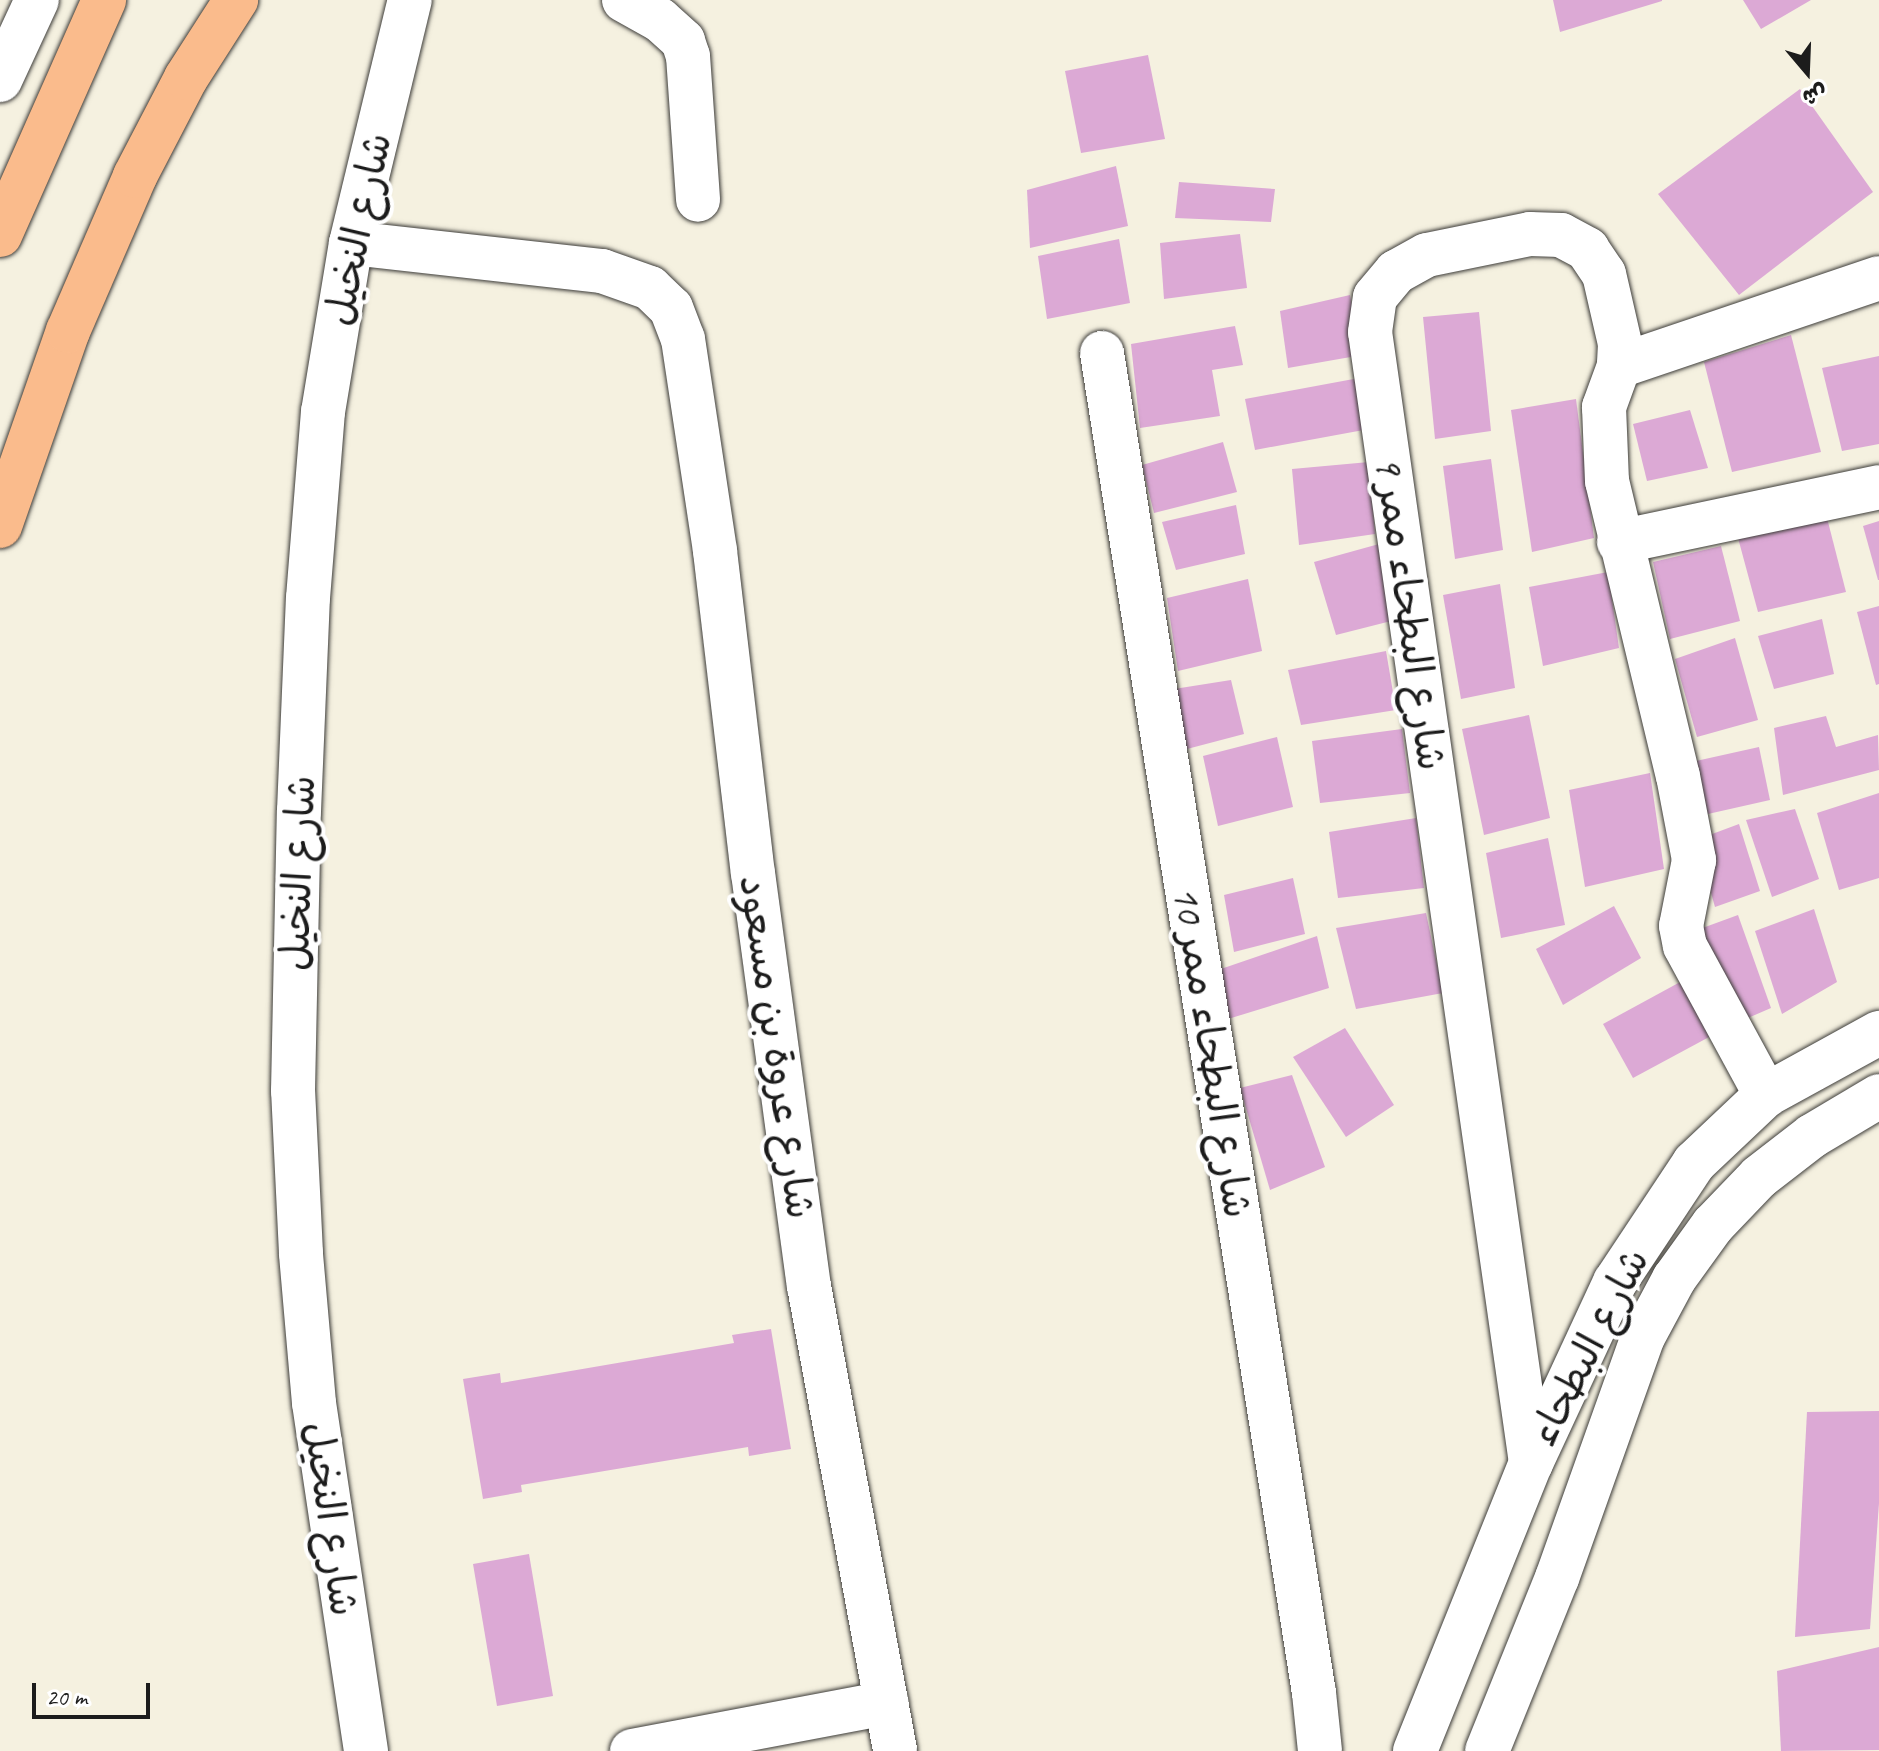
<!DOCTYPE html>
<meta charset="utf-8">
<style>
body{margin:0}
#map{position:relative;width:1879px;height:1751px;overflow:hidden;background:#f5f1e0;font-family:Caveat,"Playpen Sans Arabic",sans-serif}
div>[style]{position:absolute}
.building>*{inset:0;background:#dca9d5}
.roads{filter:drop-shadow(0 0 2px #3d3c39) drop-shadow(0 0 2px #3d3c39)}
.minor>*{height:44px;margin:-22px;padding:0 22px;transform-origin:22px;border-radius:22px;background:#fff}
.major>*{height:44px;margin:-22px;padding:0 22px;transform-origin:22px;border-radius:22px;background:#fabb8c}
.highway>*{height:44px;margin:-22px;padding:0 22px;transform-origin:22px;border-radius:22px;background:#fabb8c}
span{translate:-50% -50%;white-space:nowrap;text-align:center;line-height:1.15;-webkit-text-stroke:8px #fff;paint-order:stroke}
.street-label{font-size:40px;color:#1c1c1c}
.north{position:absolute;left:1767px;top:32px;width:80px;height:80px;-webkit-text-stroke:6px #fff;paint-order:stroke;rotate:161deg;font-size:22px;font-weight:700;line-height:32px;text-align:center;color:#1c1c1c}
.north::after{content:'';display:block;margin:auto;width:28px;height:36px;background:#1c1c1c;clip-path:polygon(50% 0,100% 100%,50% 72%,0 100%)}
.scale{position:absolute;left:32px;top:1683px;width:118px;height:36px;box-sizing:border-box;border:4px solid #1c1c1c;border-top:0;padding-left:10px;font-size:24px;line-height:28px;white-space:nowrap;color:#1c1c1c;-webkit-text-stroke:6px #fff;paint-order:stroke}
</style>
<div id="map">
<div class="building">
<div style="clip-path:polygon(1553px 0,1662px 0,1662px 1px,1560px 32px)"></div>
<div style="clip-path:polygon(1743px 0,1811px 0,1761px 29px)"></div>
<div style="clip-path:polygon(1148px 55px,1165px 139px,1081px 153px,1065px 71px)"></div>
<div style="clip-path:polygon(1800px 89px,1873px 192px,1739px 295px,1658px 194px)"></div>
<div style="clip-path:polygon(1116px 166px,1128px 226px,1030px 248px,1027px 190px)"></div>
<div style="clip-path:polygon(1179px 182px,1275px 189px,1271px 222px,1175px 218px)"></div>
<div style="clip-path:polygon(1240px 234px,1247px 288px,1164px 299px,1160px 243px)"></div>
<div style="clip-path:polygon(1119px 239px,1130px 303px,1047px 319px,1038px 256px)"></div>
<div style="clip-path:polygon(1350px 295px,1362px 355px,1288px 368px,1280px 311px)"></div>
<div style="clip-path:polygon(1479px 312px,1491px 431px,1435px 439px,1423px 317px)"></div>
<div style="clip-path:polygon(1235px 326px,1243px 365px,1212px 370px,1220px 416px,1140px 428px,1131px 344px)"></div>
<div style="clip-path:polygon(1791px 335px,1821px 452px,1732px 472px,1704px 362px)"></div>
<div style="clip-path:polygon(1879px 356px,1879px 444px,1842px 451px,1822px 368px)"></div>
<div style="clip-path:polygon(1359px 378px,1369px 429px,1255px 450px,1245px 399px)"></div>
<div style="clip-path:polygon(1576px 399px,1594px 538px,1532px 552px,1511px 410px)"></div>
<div style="clip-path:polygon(1690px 410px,1708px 468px,1647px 481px,1633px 424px)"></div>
<div style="clip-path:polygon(1223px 442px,1237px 492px,1154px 513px,1142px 465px)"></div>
<div style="clip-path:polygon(1491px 459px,1503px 550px,1455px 559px,1443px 466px)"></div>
<div style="clip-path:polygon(1369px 462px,1375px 534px,1299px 545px,1292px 469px)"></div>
<div style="clip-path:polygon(1236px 505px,1245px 554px,1176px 570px,1162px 522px)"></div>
<div style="clip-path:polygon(1827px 518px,1846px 592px,1758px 612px,1738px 538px)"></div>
<div style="clip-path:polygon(1879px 521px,1879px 580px,1878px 580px,1863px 526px)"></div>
<div style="clip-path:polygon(1379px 544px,1399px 619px,1336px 635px,1314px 562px)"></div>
<div style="clip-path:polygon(1721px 546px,1740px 621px,1670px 639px,1653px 562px)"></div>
<div style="clip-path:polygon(1608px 572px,1619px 648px,1543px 666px,1529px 587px)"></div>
<div style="clip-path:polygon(1248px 579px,1262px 651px,1178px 671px,1167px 598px)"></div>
<div style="clip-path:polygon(1500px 584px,1515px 688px,1461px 699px,1443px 595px)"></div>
<div style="clip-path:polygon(1879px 606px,1879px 684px,1876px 685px,1857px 612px)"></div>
<div style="clip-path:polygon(1822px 619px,1834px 674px,1774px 689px,1758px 636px)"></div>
<div style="clip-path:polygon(1735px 638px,1758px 720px,1697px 737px,1675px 659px)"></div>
<div style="clip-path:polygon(1386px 651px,1396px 710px,1301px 725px,1288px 670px)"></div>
<div style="clip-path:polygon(1231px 680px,1244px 734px,1187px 749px,1174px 689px)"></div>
<div style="clip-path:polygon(1529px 715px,1550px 818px,1484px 835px,1462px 729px)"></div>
<div style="clip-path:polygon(1826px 716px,1836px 747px,1878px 735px,1879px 770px,1783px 795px,1774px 728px)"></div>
<div style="clip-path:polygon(1402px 729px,1410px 793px,1320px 803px,1312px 741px)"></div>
<div style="clip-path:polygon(1277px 737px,1293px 807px,1218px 826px,1203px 756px)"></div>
<div style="clip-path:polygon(1759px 747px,1770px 800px,1699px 816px,1687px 763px)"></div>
<div style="clip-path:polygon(1650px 773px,1664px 869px,1585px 887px,1569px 790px)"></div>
<div style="clip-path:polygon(1879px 793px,1879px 878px,1839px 890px,1817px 813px)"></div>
<div style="clip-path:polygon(1795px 809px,1819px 879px,1772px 897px,1746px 820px)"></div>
<div style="clip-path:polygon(1416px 818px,1424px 888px,1338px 898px,1329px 832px)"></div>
<div style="clip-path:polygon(1739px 824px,1760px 891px,1715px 907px,1696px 840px)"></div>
<div style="clip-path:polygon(1548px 838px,1565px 925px,1501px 938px,1486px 853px)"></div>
<div style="clip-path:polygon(1293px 878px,1305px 934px,1234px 952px,1224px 895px)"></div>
<div style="clip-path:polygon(1614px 906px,1641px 958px,1563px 1005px,1536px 949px)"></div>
<div style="clip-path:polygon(1814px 909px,1837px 982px,1782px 1014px,1755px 931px)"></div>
<div style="clip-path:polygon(1426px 913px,1443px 993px,1356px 1009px,1336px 928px)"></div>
<div style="clip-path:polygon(1738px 915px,1771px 1008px,1734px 1024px,1697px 930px)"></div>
<div style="clip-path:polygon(1317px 936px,1329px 988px,1228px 1019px,1215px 971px)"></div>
<div style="clip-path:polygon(1682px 981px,1711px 1036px,1633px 1078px,1603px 1024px)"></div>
<div style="clip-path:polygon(1345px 1028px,1394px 1105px,1346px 1137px,1293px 1057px)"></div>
<div style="clip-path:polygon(1292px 1075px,1325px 1167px,1270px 1190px,1240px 1088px)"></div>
<div style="clip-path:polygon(771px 1329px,791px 1449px,749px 1456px,748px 1447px,521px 1485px,522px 1492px,483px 1499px,463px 1379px,500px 1373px,501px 1383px,734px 1343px,732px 1335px)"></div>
<div style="clip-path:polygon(1879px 1411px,1879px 1503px,1870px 1629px,1795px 1637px,1807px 1412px)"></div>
<div style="clip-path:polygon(529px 1554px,553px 1696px,497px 1706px,473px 1564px)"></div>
<div style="clip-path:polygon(1879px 1647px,1879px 1750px,1781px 1751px,1777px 1671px)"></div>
</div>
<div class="roads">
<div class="minor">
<div style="left:624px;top:0;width:41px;rotate:29.1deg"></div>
<div style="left:660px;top:20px;width:31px;rotate:42deg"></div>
<div style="left:683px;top:41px;width:16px;rotate:72deg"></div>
<div style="left:688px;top:56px;width:144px;rotate:86deg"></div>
<div style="left:0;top:80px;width:88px;rotate:-65.2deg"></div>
<div style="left:351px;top:243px;width:253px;rotate:6.4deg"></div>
<div style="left:602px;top:271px;width:51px;rotate:19.5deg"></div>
<div style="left:650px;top:288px;width:29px;rotate:44deg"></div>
<div style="left:671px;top:308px;width:33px;rotate:69deg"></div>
<div style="left:683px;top:339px;width:214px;rotate:81.4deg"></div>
<div style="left:715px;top:551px;width:324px;rotate:83.3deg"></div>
<div style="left:753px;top:873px;width:417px;rotate:82.3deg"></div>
<div style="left:809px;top:1286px;width:473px;rotate:79.5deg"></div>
<div style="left:1102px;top:353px;width:1357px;rotate:81.01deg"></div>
<div style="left:1314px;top:1693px;width:58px;rotate:84.1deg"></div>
<div style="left:1619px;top:366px;width:274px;rotate:-18.7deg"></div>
<div style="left:1619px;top:542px;width:266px;rotate:-11.9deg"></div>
<div style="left:1531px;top:1463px;width:1142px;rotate:-98.1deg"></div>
<div style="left:1370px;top:332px;width:35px;rotate:-82deg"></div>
<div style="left:1375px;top:297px;width:33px;rotate:-50deg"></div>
<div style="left:1396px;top:272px;width:35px;rotate:-29deg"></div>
<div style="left:1427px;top:255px;width:105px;rotate:-11.5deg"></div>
<div style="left:1530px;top:234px;width:31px;rotate:2deg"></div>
<div style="left:1561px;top:235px;width:30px;rotate:28deg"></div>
<div style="left:1587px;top:249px;width:30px;rotate:56deg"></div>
<div style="left:1604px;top:274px;width:72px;rotate:77.1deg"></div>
<div style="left:1620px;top:344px;width:22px;rotate:93deg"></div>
<div style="left:1619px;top:366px;width:44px;rotate:110.1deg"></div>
<div style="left:1604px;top:407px;width:74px;rotate:87.7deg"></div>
<div style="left:1607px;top:481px;width:303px;rotate:76.5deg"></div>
<div style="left:1678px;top:776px;width:86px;rotate:79.2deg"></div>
<div style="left:1694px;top:860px;width:67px;rotate:101.1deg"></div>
<div style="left:1681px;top:926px;width:20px;rotate:79deg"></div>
<div style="left:1685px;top:946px;width:170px;rotate:61.5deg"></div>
<div style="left:366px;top:1751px;width:352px;rotate:-98.5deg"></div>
<div style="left:314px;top:1403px;width:151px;rotate:-95deg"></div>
<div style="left:301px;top:1253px;width:162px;rotate:-92.8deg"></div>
<div style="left:293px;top:1091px;width:280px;rotate:-88.8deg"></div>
<div style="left:299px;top:811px;width:213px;rotate:-87.6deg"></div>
<div style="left:308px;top:598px;width:187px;rotate:-85.4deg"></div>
<div style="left:323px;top:412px;width:171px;rotate:-80.6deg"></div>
<div style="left:351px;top:243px;width:250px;rotate:-76.4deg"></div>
<div style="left:632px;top:1751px;width:259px;rotate:-10.7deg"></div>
<div style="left:1415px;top:1751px;width:310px;rotate:-68.1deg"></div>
<div style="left:1531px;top:1463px;width:200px;rotate:-65.1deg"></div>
<div style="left:1615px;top:1282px;width:143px;rotate:-56.4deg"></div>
<div style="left:1694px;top:1163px;width:99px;rotate:-43.4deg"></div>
<div style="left:1766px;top:1095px;width:129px;rotate:-28.8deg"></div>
<div style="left:1487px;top:1751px;width:187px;rotate:-68deg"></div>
<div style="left:1557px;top:1578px;width:256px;rotate:-70.4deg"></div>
<div style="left:1643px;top:1337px;width:66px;rotate:-61.9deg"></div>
<div style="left:1674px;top:1279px;width:67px;rotate:-54.2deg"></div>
<div style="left:1713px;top:1225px;width:66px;rotate:-46.2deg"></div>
<div style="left:1759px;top:1177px;width:67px;rotate:-37.7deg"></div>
<div style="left:1812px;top:1136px;width:78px;rotate:-30.8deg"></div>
</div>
<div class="major">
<div style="left:0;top:526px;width:207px;rotate:-70.8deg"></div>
<div style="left:68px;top:331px;width:169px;rotate:-66.6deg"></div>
<div style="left:135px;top:176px;width:110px;rotate:-62.5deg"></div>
<div style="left:186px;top:78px;width:93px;rotate:-57.3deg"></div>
</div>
<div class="highway">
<div style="left:0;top:235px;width:257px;rotate:-66.1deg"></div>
</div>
</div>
<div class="street-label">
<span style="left:358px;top:229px;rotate:-78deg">شارع النخيل</span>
<span style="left:1410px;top:613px;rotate:82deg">شارع البطحاء ممر 9</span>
<span style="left:298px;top:873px;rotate:-88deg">شارع النخيل</span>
<span style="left:777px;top:1047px;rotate:82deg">شارع عروة بن مسعود</span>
<span style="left:1212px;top:1052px;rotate:81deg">شارع البطحاء ممر 10</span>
<span style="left:1589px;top:1347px;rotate:-63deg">شارع البطحاء</span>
<span style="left:331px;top:1519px;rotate:82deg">شارع النخيل</span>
</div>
<div class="north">ش</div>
<div class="scale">20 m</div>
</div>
